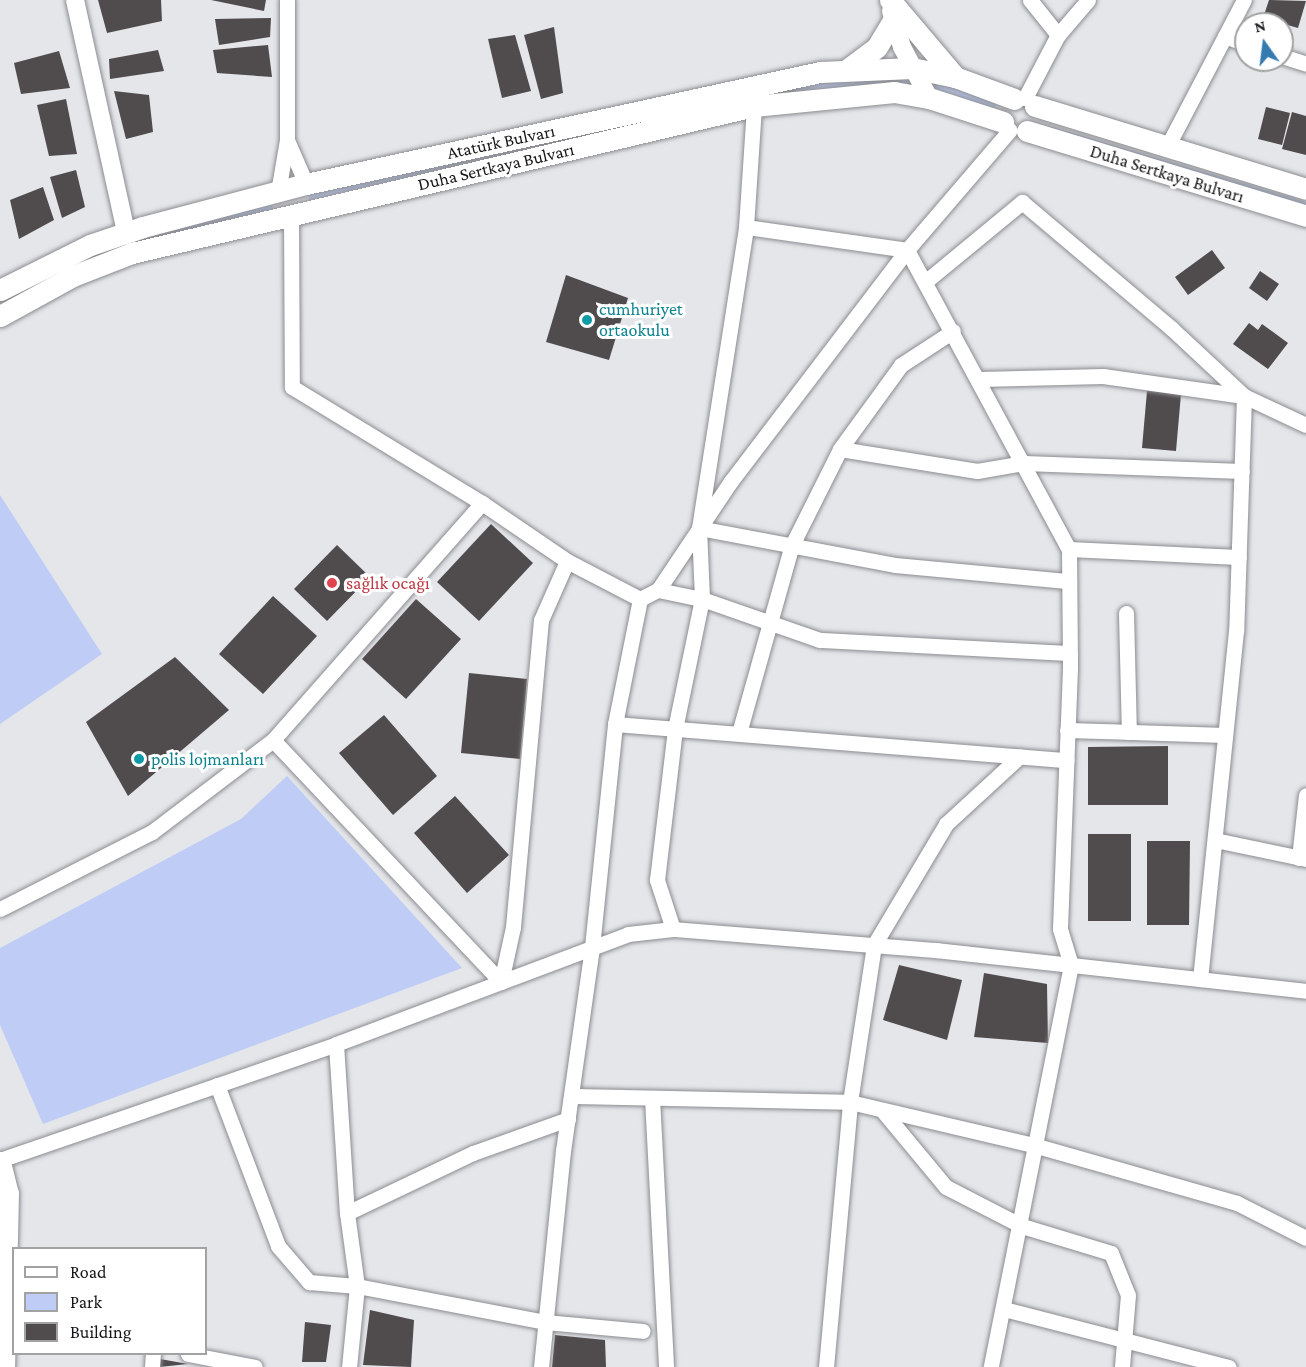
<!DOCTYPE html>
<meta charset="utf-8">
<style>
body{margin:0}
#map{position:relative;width:1306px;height:1367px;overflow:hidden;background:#e4e6ea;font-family:"Crimson Pro",serif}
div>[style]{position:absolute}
.green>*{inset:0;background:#bfcdf6}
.building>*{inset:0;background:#504b4c}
.roads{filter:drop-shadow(0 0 2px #8b8c90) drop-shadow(0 0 2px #8b8c90)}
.minor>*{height:15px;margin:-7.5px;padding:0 7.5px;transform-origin:7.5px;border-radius:7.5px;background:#fff}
.tertiary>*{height:18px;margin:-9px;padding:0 9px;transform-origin:9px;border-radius:9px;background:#fff}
.secondary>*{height:21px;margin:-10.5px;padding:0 10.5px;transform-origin:10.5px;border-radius:10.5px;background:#fff}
.dots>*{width:16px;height:16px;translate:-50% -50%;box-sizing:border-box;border:3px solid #fff;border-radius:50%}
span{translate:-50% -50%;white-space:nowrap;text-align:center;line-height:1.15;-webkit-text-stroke:6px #fff;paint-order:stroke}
.street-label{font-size:18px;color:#151617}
.culture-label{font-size:18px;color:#0d838f}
.left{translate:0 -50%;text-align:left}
.health-label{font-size:18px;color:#be3a42}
.legend{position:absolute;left:12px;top:1247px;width:195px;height:108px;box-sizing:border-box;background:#fff;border:2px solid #a1a2a2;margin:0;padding:8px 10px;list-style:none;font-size:18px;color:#151617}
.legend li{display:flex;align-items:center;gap:12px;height:30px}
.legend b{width:30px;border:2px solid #a1a2a2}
.north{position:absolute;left:1234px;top:12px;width:60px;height:60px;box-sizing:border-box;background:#fff;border:2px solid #a1a2a2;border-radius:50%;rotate:346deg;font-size:16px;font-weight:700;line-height:24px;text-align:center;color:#151617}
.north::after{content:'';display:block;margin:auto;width:21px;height:27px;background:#367bb0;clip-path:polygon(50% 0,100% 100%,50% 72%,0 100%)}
</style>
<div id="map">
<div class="green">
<div style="clip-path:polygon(906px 75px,911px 85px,820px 89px,744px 99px,309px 200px,308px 195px,742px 94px,849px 78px)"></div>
<div style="clip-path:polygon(929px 80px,997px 102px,993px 112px,954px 94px,933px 90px)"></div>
<div style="clip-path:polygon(1049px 126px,1306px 202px,1306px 207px,1048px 130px)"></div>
<div style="clip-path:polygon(272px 203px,273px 209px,146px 239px,147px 235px)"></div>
<div style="clip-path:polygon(0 495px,102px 654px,0 724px)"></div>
<div style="clip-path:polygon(287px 776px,462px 968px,43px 1124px,0 1025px,0 948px,241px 819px)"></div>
</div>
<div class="building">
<div style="clip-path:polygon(98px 0,161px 0,162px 21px,107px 33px)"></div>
<div style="clip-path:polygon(211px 0,266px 0,264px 11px)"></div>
<div style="clip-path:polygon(1269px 0,1306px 1px,1298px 28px,1263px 18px)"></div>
<div style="clip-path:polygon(271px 18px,270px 37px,219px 45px,215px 19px)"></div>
<div style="clip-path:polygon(554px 27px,563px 93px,541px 99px,524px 35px)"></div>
<div style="clip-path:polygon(515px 35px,531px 91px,502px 98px,488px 39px)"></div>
<div style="clip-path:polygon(268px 45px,272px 77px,217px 73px,213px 50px)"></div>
<div style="clip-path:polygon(158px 50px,164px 71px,110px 79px,109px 59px)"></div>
<div style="clip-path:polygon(59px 51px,70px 88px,21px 94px,14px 63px)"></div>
<div style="clip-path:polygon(114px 91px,149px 95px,153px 132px,126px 139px)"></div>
<div style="clip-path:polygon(66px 99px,77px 154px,49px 156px,37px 105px)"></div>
<div style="clip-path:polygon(1266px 107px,1290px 113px,1282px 145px,1258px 139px)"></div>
<div style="clip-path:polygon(1292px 112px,1306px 116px,1306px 155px,1282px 149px)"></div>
<div style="clip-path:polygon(76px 170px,85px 207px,62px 218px,50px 177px)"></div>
<div style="clip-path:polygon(43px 187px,54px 220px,19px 239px,10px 200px)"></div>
<div style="clip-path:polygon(1212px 250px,1225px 268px,1188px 295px,1175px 277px)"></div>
<div style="clip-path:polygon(1260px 271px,1279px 284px,1267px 301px,1249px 288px)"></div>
<div style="clip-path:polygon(566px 275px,628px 298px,609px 360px,546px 342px)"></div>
<div style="clip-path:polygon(1249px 323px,1258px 330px,1262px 324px,1288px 343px,1268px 369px,1233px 344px)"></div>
<div style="clip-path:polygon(1147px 391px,1181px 394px,1176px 451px,1142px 448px)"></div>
<div style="clip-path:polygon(491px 524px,533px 563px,479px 621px,437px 582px)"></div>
<div style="clip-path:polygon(337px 545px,370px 577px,327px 621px,294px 589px)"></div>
<div style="clip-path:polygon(273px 596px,317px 636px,263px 694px,219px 654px)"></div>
<div style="clip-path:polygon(416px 599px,461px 639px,406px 699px,362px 659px)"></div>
<div style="clip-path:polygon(175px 657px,229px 710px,128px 796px,86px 722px)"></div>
<div style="clip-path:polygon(469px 673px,527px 679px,520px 759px,461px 753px)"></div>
<div style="clip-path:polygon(384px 715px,437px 776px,393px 815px,339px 753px)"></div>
<div style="clip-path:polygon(1168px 746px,1168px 805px,1088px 805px,1088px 747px)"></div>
<div style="clip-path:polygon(455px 796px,509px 855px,467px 893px,414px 833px)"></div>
<div style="clip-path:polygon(1088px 834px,1131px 834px,1131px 921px,1088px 921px)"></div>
<div style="clip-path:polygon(1147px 841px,1190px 841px,1189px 925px,1147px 925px)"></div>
<div style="clip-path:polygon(899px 965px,962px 980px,947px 1040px,883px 1020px)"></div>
<div style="clip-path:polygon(984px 973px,1047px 984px,1048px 1043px,974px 1037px)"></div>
<div style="clip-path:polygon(370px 1310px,414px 1320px,411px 1367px,363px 1365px)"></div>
<div style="clip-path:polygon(305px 1322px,331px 1325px,326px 1362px,302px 1362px)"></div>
<div style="clip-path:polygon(555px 1335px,605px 1340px,606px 1367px,552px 1367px)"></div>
<div style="clip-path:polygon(160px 1359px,188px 1364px,159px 1367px)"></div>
</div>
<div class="roads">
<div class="minor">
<div style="left:1030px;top:0;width:45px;rotate:51.3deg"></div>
<div style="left:1225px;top:36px;width:22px;rotate:21deg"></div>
<div style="left:1282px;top:56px;width:25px;rotate:18deg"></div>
<div style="left:1025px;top:98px;width:71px;rotate:-62.4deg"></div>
<div style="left:1058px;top:35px;width:46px;rotate:-49.4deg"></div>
<div style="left:287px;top:140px;width:48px;rotate:66.6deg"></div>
<div style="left:1167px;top:147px;width:166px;rotate:-62.4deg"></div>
<div style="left:278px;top:192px;width:53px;rotate:-80.2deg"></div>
<div style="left:287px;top:140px;width:140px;rotate:-90deg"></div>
<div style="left:291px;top:216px;width:171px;rotate:89.7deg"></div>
<div style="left:292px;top:387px;width:223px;rotate:31.4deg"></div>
<div style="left:482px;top:503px;width:103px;rotate:34.3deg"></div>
<div style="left:567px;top:561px;width:82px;rotate:27.5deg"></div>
<div style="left:640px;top:599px;width:20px;rotate:-27deg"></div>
<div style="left:658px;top:590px;width:131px;rotate:-56.2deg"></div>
<div style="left:731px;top:481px;width:290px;rotate:-52.7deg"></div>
<div style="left:907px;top:250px;width:158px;rotate:-49.4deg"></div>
<div style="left:746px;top:227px;width:163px;rotate:8.1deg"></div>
<div style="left:907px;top:250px;width:340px;rotate:61.6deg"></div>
<div style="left:1069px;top:549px;width:119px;rotate:89.5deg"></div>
<div style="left:1070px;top:668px;width:261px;rotate:92.2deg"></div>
<div style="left:1060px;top:929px;width:38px;rotate:73deg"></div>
<div style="left:1071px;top:965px;width:410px;rotate:101.3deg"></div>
<div style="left:925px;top:282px;width:126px;rotate:-39.5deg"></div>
<div style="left:1022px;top:202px;width:195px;rotate:40.2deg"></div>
<div style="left:1171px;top:328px;width:100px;rotate:43deg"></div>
<div style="left:1244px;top:396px;width:235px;rotate:91.9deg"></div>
<div style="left:1236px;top:631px;width:350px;rotate:95.9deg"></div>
<div style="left:979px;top:379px;width:124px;rotate:-1.4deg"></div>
<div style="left:1103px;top:376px;width:142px;rotate:8.1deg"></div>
<div style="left:1244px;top:396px;width:68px;rotate:25.1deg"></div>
<div style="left:840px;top:449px;width:139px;rotate:9.1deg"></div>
<div style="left:977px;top:471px;width:48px;rotate:-9.7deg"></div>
<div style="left:1024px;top:463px;width:218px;rotate:2.1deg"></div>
<div style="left:699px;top:528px;width:199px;rotate:10.7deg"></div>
<div style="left:895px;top:565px;width:175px;rotate:5.3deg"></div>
<div style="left:1069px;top:549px;width:170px;rotate:2.7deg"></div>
<div style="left:658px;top:590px;width:45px;rotate:11.6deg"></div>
<div style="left:702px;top:599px;width:125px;rotate:19.2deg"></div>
<div style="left:820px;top:640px;width:250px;rotate:3deg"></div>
<div style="left:1126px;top:613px;width:119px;rotate:88.6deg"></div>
<div style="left:615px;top:724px;width:453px;rotate:4.6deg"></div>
<div style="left:1067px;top:730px;width:158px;rotate:1.8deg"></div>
<div style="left:739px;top:733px;width:195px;rotate:-74.3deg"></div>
<div style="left:792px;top:545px;width:107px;rotate:-63.4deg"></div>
<div style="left:840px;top:449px;width:104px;rotate:-54deg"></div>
<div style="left:901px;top:365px;width:62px;rotate:-33.2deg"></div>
<div style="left:273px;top:740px;width:332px;rotate:46.7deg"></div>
<div style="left:1215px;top:840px;width:93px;rotate:11.8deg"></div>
<div style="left:1299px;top:858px;width:63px;rotate:-83.7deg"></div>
<div style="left:0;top:909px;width:170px;rotate:-26.9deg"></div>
<div style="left:152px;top:832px;width:152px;rotate:-37.2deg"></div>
<div style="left:273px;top:740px;width:316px;rotate:-48.6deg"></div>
<div style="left:673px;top:929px;width:52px;rotate:-108.1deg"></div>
<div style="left:657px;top:880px;width:152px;rotate:-83.2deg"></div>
<div style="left:675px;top:729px;width:133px;rotate:-78.3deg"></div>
<div style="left:702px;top:599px;width:71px;rotate:-92.4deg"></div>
<div style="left:699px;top:528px;width:305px;rotate:-81.1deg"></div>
<div style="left:746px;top:227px;width:121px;rotate:-86.2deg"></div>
<div style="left:501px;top:982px;width:56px;rotate:-77.7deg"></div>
<div style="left:513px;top:927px;width:308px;rotate:-84.8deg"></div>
<div style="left:541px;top:620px;width:64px;rotate:-66.2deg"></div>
<div style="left:336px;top:1044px;width:169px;rotate:86.3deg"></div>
<div style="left:347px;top:1213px;width:74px;rotate:82.2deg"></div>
<div style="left:357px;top:1286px;width:191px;rotate:10.8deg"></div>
<div style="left:545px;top:1322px;width:98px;rotate:5.2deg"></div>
<div style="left:217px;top:1085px;width:172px;rotate:69.2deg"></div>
<div style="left:278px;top:1246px;width:48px;rotate:49.3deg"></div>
<div style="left:309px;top:1282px;width:48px;rotate:4.8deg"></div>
<div style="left:357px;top:1286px;width:81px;rotate:95.6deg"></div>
<div style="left:571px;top:1096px;width:279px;rotate:1.2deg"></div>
<div style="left:850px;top:1102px;width:192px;rotate:13.2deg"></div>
<div style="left:1037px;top:1146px;width:208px;rotate:15.9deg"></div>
<div style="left:1237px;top:1203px;width:77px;rotate:26.9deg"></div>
<div style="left:652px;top:1098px;width:269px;rotate:87deg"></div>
<div style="left:882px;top:1110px;width:100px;rotate:50.3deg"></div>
<div style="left:946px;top:1187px;width:85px;rotate:27.2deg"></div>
<div style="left:1022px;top:1226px;width:93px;rotate:16.9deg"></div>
<div style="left:1111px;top:1253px;width:45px;rotate:68deg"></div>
<div style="left:1128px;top:1295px;width:72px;rotate:94.8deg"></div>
<div style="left:0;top:1160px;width:355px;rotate:-19deg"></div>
<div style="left:336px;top:1044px;width:312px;rotate:-20.6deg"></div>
<div style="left:628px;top:934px;width:45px;rotate:-6.3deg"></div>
<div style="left:673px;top:929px;width:264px;rotate:4.6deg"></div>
<div style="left:936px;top:950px;width:372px;rotate:6.3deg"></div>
<div style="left:347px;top:1213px;width:140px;rotate:-25.5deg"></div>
<div style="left:473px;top:1153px;width:101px;rotate:-19.7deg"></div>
<div style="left:1004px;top:1309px;width:232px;rotate:14.5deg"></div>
<div style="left:188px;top:1354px;width:68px;rotate:11deg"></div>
<div style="left:152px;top:1367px;width:13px;rotate:-86deg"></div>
<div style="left:541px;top:1367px;width:217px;rotate:-84.2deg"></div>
<div style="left:563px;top:1151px;width:206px;rotate:-81.9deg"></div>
<div style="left:592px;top:947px;width:224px;rotate:-84.1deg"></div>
<div style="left:615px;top:724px;width:127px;rotate:-78.7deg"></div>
<div style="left:826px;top:1367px;width:266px;rotate:-84.8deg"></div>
<div style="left:850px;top:1102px;width:159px;rotate:-81.3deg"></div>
<div style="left:874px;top:945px;width:141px;rotate:-59.2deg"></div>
<div style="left:946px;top:824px;width:100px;rotate:-42.6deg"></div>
</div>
<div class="tertiary">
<div style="left:75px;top:0;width:238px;rotate:77.6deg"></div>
<div style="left:891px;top:11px;width:38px;rotate:73deg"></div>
<div style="left:902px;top:47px;width:58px;rotate:62.1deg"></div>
</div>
<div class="secondary">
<div style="left:890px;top:0;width:101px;rotate:49.8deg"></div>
<div style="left:848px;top:69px;width:36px;rotate:-37deg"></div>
<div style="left:877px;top:47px;width:31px;rotate:-59deg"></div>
<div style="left:1035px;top:106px;width:283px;rotate:17deg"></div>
<div style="left:1027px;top:131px;width:292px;rotate:16.9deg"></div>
<div style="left:0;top:290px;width:101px;rotate:-26.6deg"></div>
<div style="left:90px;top:245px;width:56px;rotate:-18.8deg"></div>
<div style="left:143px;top:227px;width:169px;rotate:-14.8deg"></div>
<div style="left:306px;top:184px;width:526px;rotate:-12.29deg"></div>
<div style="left:820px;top:72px;width:92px;rotate:-2.5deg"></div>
<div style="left:912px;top:68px;width:44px;rotate:11.8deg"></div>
<div style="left:955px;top:77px;width:63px;rotate:20.4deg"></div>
<div style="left:0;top:316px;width:83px;rotate:-28.7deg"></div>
<div style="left:73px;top:276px;width:63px;rotate:-21.3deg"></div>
<div style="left:132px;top:253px;width:639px;rotate:-13.3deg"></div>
<div style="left:754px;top:106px;width:141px;rotate:-5.7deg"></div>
<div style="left:894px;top:92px;width:36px;rotate:10deg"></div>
<div style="left:929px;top:98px;width:78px;rotate:18deg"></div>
<div style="left:0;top:1162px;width:32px;rotate:76deg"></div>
<div style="left:8px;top:1193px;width:174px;rotate:91.3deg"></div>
</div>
</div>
<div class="dots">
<div style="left:587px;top:320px;background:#0f9aa8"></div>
<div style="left:332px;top:583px;background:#e0444e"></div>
<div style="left:139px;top:759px;background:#0f9aa8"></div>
</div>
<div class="street-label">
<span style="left:501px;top:142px;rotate:-12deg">Atatürk Bulvarı</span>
<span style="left:496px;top:167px;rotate:-13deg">Duha Sertkaya Bulvarı</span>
<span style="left:1167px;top:174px;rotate:17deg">Duha Sertkaya Bulvarı</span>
</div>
<div class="culture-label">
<span class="left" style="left:599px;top:320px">cumhuriyet<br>ortaokulu</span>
<span class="left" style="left:151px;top:759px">polis lojmanları</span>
</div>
<div class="health-label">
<span class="left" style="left:346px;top:583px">sağlık ocağı</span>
</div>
<ul class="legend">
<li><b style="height:8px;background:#fff"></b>Road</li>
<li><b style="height:16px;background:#bfcdf6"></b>Park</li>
<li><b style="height:16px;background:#504b4c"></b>Building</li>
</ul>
<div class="north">N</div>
</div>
